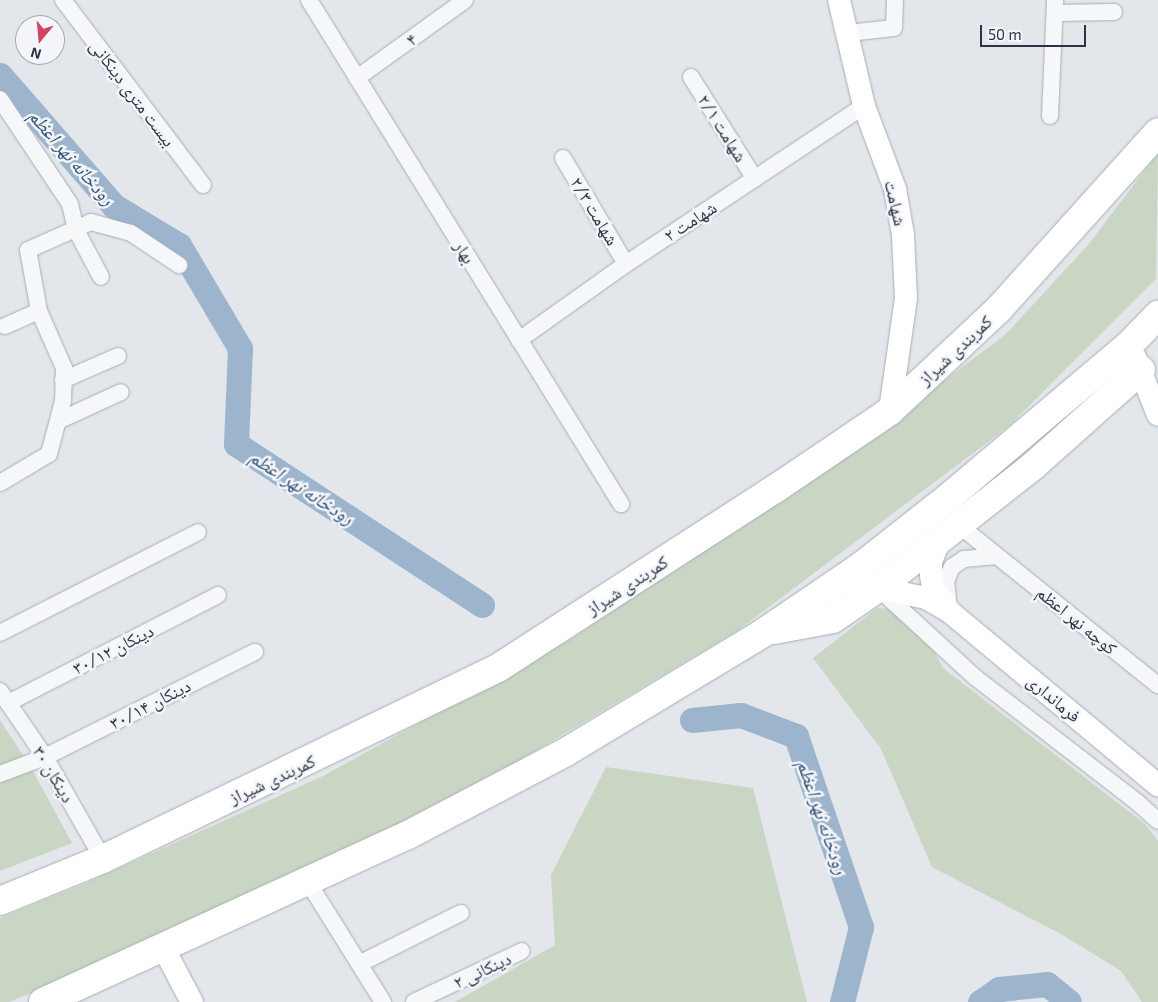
<!DOCTYPE html>
<meta charset="utf-8">
<style>
body{margin:0}
#map{position:relative;width:1158px;height:1002px;overflow:hidden;background:#e3e6eb;font-family:"Exo 2","Noto Naskh Arabic",sans-serif}
div>[style]{position:absolute}
.green>*{inset:0;background:#c9d6c3}
.river>*{height:25px;margin:-12.5px;padding:0 12.5px;transform-origin:12.5px;border-radius:12.5px;background:#9cb5cc}
.roads{filter:drop-shadow(0 0 1px #a8adb6) drop-shadow(0 0 1px #a8adb6)}
.street>*{height:16px;margin:-8px;padding:0 8px;transform-origin:8px;border-radius:8px;background:#f6f7f9}
.secondary>*{height:22px;margin:-11px;padding:0 11px;transform-origin:11px;border-radius:11px;background:#fff}
.highway>*{height:28px;margin:-14px;padding:0 14px;transform-origin:14px;border-radius:14px;background:#fff}
span{translate:-50% -50%;white-space:nowrap;text-align:center;line-height:1.15;-webkit-text-stroke:5px #f3f5f8;paint-order:stroke}
.street-label{font-size:18px;color:#2a3444}
.water-label{font-size:19px;color:#32547a;font-style:italic}
.north{position:absolute;left:15px;top:15px;width:50px;height:50px;box-sizing:border-box;background:#f3f5f8;border:1px solid #a3a8b0;border-radius:50%;rotate:197deg;font-size:14px;font-weight:700;line-height:20px;text-align:center;color:#2a3444}
.north::after{content:'';display:block;margin:auto;width:18px;height:22px;background:#d4445e;clip-path:polygon(50% 0,100% 100%,50% 72%,0 100%)}
.scale{position:absolute;left:980px;top:25px;width:106px;height:22px;box-sizing:border-box;border:2px solid #2a3444;border-top:0;padding-left:6px;font-size:15px;line-height:18px;white-space:nowrap;color:#2a3444;-webkit-text-stroke:4px #f3f5f8;paint-order:stroke}
</style>
<div id="map">
<div class="green">
<div style="clip-path:polygon(1158px 153px,1156px 279px,1009px 426px,737px 631px,436px 810px,112px 960px,9px 1002px,0 1002px,0 918px,84px 884px,323px 776px,571px 639px,847px 453px,1005px 335px,1088px 245px)"></div>
<div style="clip-path:polygon(877px 608px,891px 609px,929px 642px,943px 668px,1145px 824px,1158px 841px,1158px 1002px,1142px 1002px,1121px 971px,1061px 934px,932px 867px,881px 749px,813px 658px)"></div>
<div style="clip-path:polygon(0 720px,33px 771px,72px 843px,0 871px)"></div>
<div style="clip-path:polygon(606px 767px,753px 788px,807px 1002px,455px 1002px,555px 945px,551px 875px)"></div>
</div>
<div class="river">
<div style="left:0;top:75px;width:174px;rotate:49deg"></div>
<div style="left:114px;top:206px;width:76px;rotate:31deg"></div>
<div style="left:179px;top:245px;width:120px;rotate:59.4deg"></div>
<div style="left:240px;top:348px;width:96px;rotate:92.4deg"></div>
<div style="left:236px;top:444px;width:294px;rotate:33.2deg"></div>
<div style="left:692px;top:720px;width:49px;rotate:-5.8deg"></div>
<div style="left:741px;top:715px;width:59px;rotate:20.9deg"></div>
<div style="left:796px;top:736px;width:202px;rotate:71.2deg"></div>
<div style="left:861px;top:927px;width:77px;rotate:104.2deg"></div>
<div style="left:980px;top:1002px;width:23px;rotate:-34deg"></div>
<div style="left:999px;top:989px;width:48px;rotate:-5.9deg"></div>
<div style="left:1047px;top:984px;width:28px;rotate:39deg"></div>
</div>
<div class="roads">
<div class="street">
<div style="left:63px;top:0;width:232px;rotate:52.9deg"></div>
<div style="left:309px;top:0;width:593px;rotate:58.24deg"></div>
<div style="left:1055px;top:13px;width:59px;rotate:-1deg"></div>
<div style="left:848px;top:33px;width:46px;rotate:-6.2deg"></div>
<div style="left:894px;top:28px;width:27px;rotate:-88deg"></div>
<div style="left:691px;top:77px;width:120px;rotate:57.9deg"></div>
<div style="left:357px;top:78px;width:133px;rotate:-35.8deg"></div>
<div style="left:0;top:99px;width:126px;rotate:56.3deg"></div>
<div style="left:70px;top:204px;width:27px;rotate:77deg"></div>
<div style="left:76px;top:230px;width:53px;rotate:62deg"></div>
<div style="left:1050px;top:116px;width:116px;rotate:-87.5deg"></div>
<div style="left:563px;top:158px;width:123px;rotate:59.3deg"></div>
<div style="left:5px;top:326px;width:37px;rotate:-24deg"></div>
<div style="left:519px;top:340px;width:131px;rotate:-35.4deg"></div>
<div style="left:626px;top:264px;width:286px;rotate:-33.6deg"></div>
<div style="left:63px;top:380px;width:60px;rotate:-23.6deg"></div>
<div style="left:58px;top:421px;width:69px;rotate:-24.7deg"></div>
<div style="left:0;top:483px;width:57px;rotate:-30.6deg"></div>
<div style="left:49px;top:454px;width:55px;rotate:-75.2deg"></div>
<div style="left:63px;top:401px;width:33px;rotate:-88deg"></div>
<div style="left:64px;top:368px;width:62px;rotate:-113.7deg"></div>
<div style="left:39px;top:311px;width:62px;rotate:-100.2deg"></div>
<div style="left:28px;top:250px;width:69px;rotate:-24deg"></div>
<div style="left:91px;top:222px;width:41px;rotate:15.4deg"></div>
<div style="left:131px;top:233px;width:58px;rotate:33.7deg"></div>
<div style="left:960px;top:526px;width:254px;rotate:38.8deg"></div>
<div style="left:878px;top:588px;width:133px;rotate:42.6deg"></div>
<div style="left:976px;top:678px;width:203px;rotate:37.6deg"></div>
<div style="left:1137px;top:802px;width:28px;rotate:42deg"></div>
<div style="left:949px;top:609px;width:28px;rotate:-96deg"></div>
<div style="left:946px;top:581px;width:15px;rotate:-67deg"></div>
<div style="left:952px;top:567px;width:14px;rotate:-34deg"></div>
<div style="left:964px;top:559px;width:33px;rotate:-5deg"></div>
<div style="left:0;top:633px;width:222px;rotate:-27deg"></div>
<div style="left:0;top:691px;width:80px;rotate:55.7deg"></div>
<div style="left:45px;top:757px;width:117px;rotate:60.4deg"></div>
<div style="left:8px;top:703px;width:236px;rotate:-27.2deg"></div>
<div style="left:0;top:774px;width:48px;rotate:-20.7deg"></div>
<div style="left:45px;top:757px;width:235px;rotate:-26.6deg"></div>
<div style="left:308px;top:882px;width:142px;rotate:58deg"></div>
<div style="left:359px;top:964px;width:114px;rotate:-26.6deg"></div>
<div style="left:414px;top:1002px;width:119px;rotate:-25.3deg"></div>
</div>
<div class="secondary">
<div style="left:839px;top:0;width:109px;rotate:76.7deg"></div>
<div style="left:864px;top:106px;width:89px;rotate:69.5deg"></div>
<div style="left:895px;top:189px;width:47px;rotate:80.1deg"></div>
<div style="left:903px;top:235px;width:63px;rotate:87.3deg"></div>
<div style="left:906px;top:298px;width:114px;rotate:98.1deg"></div>
<div style="left:1135px;top:357px;width:62px;rotate:68.4deg"></div>
<div style="left:939px;top:542px;width:22px;rotate:112deg"></div>
<div style="left:931px;top:562px;width:13px;rotate:90deg"></div>
<div style="left:931px;top:575px;width:12px;rotate:81deg"></div>
<div style="left:933px;top:587px;width:27px;rotate:56deg"></div>
<div style="left:878px;top:588px;width:49px;rotate:11.8deg"></div>
<div style="left:926px;top:598px;width:28px;rotate:30deg"></div>
<div style="left:950px;top:612px;width:271px;rotate:39.8deg"></div>
<div style="left:164px;top:949px;width:60px;rotate:62.2deg"></div>
</div>
<div class="highway">
<div style="left:774px;top:630px;width:60px;rotate:-10.6deg"></div>
<div style="left:833px;top:619px;width:55px;rotate:-34.6deg"></div>
<div style="left:878px;top:588px;width:196px;rotate:-38.2deg"></div>
<div style="left:1032px;top:467px;width:146px;rotate:-41.7deg"></div>
<div style="left:0;top:901px;width:111px;rotate:-22.2deg"></div>
<div style="left:103px;top:859px;width:439px;rotate:-25.8deg"></div>
<div style="left:498px;top:668px;width:330px;rotate:-32.9deg"></div>
<div style="left:775px;top:489px;width:139px;rotate:-34.1deg"></div>
<div style="left:890px;top:411px;width:148px;rotate:-43.1deg"></div>
<div style="left:998px;top:310px;width:239px;rotate:-48deg"></div>
<div style="left:43px;top:1002px;width:401px;rotate:-24.6deg"></div>
<div style="left:408px;top:835px;width:178px;rotate:-27.7deg"></div>
<div style="left:566px;top:752px;width:230px;rotate:-31.1deg"></div>
<div style="left:763px;top:633px;width:117px;rotate:-34.2deg"></div>
<div style="left:860px;top:567px;width:113px;rotate:-38.2deg"></div>
<div style="left:949px;top:497px;width:236px;rotate:-40.2deg"></div>
<div style="left:1129px;top:345px;width:42px;rotate:-46deg"></div>
</div>
</div>
<div class="street-label">
<span style="left:411px;top:39px;rotate:-36deg">۴</span>
<span style="left:133px;top:93px;rotate:53deg">بیست متری دینکانی</span>
<span style="left:723px;top:128px;rotate:58deg">۲/۱ شهامت</span>
<span style="left:896px;top:203px;rotate:77deg">شهامت</span>
<span style="left:595px;top:211px;rotate:59deg">۲/۳ شهامت</span>
<span style="left:690px;top:221px;rotate:-33deg">۲ شهامت</span>
<span style="left:465px;top:252px;rotate:58deg">بهار</span>
<span style="left:955px;top:350px;rotate:-43deg">کمربندی شیراز</span>
<span style="left:627px;top:585px;rotate:-33deg">کمربندی شیراز</span>
<span style="left:1077px;top:620px;rotate:39deg">کوچه نهر اعظم</span>
<span style="left:113px;top:649px;rotate:-27deg">۳۰/۱۲ دینکان</span>
<span style="left:1054px;top:698px;rotate:40deg">فرمانداری</span>
<span style="left:150px;top:704px;rotate:-27deg">۳۰/۱۴ دینکان</span>
<span style="left:54px;top:774px;rotate:59deg">۳۰ دینکان</span>
<span style="left:272px;top:779px;rotate:-25deg">کمربندی شیراز</span>
<span style="left:482px;top:970px;rotate:-25deg">۲ دینکانی</span>
</div>
<div class="water-label">
<span style="left:72px;top:157px;rotate:49deg">رودخانه نهر اعظم</span>
<span style="left:302px;top:487px;rotate:33deg">رودخانه نهر اعظم</span>
<span style="left:823px;top:817px;rotate:71deg">رودخانه نهر اعظم</span>
</div>
<div class="north">N</div>
<div class="scale">50 m</div>
</div>
